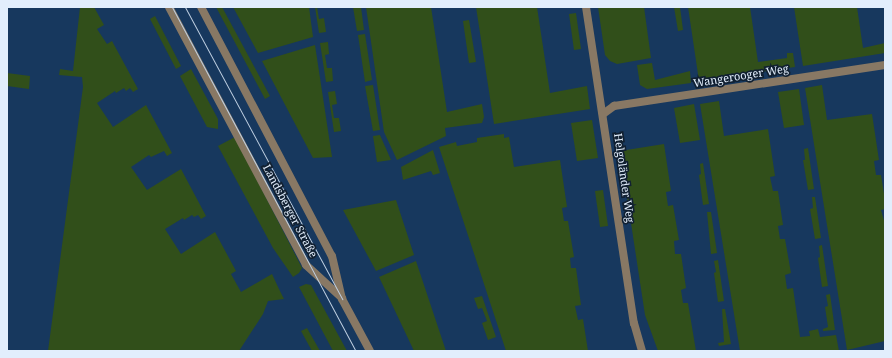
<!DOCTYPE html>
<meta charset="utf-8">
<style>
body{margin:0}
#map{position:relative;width:892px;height:358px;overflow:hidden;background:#17385e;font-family:"Noto Serif",serif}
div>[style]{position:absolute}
.green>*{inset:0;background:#314f1a}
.minor>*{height:8px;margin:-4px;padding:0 4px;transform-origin:4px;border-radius:4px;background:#887864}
.tertiary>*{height:8px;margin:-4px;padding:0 4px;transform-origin:4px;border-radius:4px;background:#887864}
.tram>*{height:1px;margin:-0.5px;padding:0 0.5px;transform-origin:0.5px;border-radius:0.5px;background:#becee0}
span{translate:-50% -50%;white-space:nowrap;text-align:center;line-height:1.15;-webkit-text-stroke:3.5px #112031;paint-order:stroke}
.street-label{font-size:11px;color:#e2eefc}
.frame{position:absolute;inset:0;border:8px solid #e2eefc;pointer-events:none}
</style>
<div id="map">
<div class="green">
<div style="clip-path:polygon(80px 7px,94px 7px,104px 25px,97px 29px,107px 44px,112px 41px,138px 89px,133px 92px,130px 88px,126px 91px,124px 88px,116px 93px,115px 91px,97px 103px,113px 127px,146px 105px,172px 153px,167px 156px,164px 151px,151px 157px,149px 155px,131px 167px,147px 190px,181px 169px,206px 216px,201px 219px,198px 215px,194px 217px,192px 215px,184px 220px,183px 218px,165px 229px,181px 254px,215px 232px,236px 271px,231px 274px,241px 292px,272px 274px,279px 289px,284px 299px,268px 301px,263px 314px,239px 351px,48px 351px,83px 87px,82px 77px,59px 75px,60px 69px,73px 71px)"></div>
<div style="clip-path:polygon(216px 7px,222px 7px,270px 96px,265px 99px)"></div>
<div style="clip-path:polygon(233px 7px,309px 7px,313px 37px,258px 53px)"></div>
<div style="clip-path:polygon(315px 7px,317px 7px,319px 19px,324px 18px,326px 32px,319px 33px)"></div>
<div style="clip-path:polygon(353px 7px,361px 7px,364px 30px,357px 31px)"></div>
<div style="clip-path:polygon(366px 7px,431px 7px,447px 112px,482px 104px,484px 117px,482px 123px,445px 128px,446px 136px,397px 160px,384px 132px)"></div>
<div style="clip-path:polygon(476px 7px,537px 7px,550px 93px,587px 86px,590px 109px,494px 124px)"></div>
<div style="clip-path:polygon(598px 7px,644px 7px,651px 58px,617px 64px,610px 61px,605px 55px)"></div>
<div style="clip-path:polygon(674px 7px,680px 7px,683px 30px,678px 31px)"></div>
<div style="clip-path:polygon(688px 7px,750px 7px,758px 62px,787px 58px,787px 53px,793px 53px,795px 67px,699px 81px)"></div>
<div style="clip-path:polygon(794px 7px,857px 7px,863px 48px,885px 43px,885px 53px,803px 66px)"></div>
<div style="clip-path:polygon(576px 13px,581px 49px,574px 50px,569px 14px)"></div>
<div style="clip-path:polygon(155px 16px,181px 66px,176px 69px,150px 19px)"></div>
<div style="clip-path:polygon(469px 20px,476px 62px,469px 63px,463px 21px)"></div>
<div style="clip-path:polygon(365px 34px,372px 80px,365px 82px,358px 35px)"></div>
<div style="clip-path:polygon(328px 42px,329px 54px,325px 55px,327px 68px,332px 68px,333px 81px,326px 82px,320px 43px)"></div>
<div style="clip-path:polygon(315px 45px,332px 157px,313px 158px,262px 61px)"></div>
<div style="clip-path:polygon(652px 63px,655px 80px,690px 71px,691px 83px,647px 89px,640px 85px,637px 65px)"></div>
<div style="clip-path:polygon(191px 69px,218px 119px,218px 129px,207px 127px,180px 76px)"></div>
<div style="clip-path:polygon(7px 73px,30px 76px,29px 89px,7px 86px)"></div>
<div style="clip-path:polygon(373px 85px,380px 130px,373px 131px,365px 86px)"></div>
<div style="clip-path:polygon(822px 85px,827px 120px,872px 114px,879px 160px,874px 161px,876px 175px,881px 175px,885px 200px,885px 209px,881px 210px,885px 224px,885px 341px,847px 350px,805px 88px)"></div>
<div style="clip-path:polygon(799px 89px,804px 125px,784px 128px,778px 92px)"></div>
<div style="clip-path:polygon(335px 91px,337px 104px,332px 105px,334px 118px,339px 118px,341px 131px,334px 132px,328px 92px)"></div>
<div style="clip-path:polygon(719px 101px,724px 136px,768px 129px,775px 176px,770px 177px,773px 191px,778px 191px,783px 225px,778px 226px,780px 239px,785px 239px,791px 273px,785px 275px,787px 289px,793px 288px,800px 337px,810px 336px,809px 331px,818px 329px,820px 337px,836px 335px,839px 351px,740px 351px,700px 104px)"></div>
<div style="clip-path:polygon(694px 104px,700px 140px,680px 143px,674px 108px)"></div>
<div style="clip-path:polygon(592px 120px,598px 158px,577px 161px,571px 123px)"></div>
<div style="clip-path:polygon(504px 134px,504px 138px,509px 137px,514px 167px,560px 160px,567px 207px,562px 208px,564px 221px,568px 221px,574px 257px,570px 258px,571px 268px,576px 268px,581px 305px,575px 306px,578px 320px,583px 319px,588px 351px,506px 351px,439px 147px,456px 142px,457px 146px,477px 142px,477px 138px)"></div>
<div style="clip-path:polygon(380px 135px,391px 160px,377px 162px,373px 136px)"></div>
<div style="clip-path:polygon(235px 137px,302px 268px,299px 273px,293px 277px,273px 248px,218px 146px)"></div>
<div style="clip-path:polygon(664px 144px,671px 191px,666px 192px,668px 206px,673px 205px,679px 240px,674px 241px,675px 254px,681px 254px,686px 288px,681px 290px,683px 303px,688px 303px,696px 351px,658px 351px,645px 315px,620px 151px)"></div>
<div style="clip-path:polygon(808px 148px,814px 189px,808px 190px,803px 160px,805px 160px,804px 149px)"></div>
<div style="clip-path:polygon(433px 150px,440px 173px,433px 175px,431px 171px,403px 180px,401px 167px)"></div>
<div style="clip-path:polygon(703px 163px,709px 204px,703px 205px,699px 175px,701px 174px,700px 164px)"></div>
<div style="clip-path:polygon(603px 190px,608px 226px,600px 227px,595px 191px)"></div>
<div style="clip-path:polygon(812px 197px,815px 197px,821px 238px,815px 239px,810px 209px,813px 208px)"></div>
<div style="clip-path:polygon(396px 200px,414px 255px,376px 271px,343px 210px)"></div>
<div style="clip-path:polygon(707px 212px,711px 212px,717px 253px,711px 254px)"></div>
<div style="clip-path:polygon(822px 245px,828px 286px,822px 287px,818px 258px,820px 257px,819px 246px)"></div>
<div style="clip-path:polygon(718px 260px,724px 301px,718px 302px,714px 273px,716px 272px,714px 261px)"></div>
<div style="clip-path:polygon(416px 261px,446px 351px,414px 351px,379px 277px)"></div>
<div style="clip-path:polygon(306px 284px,311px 285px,347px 351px,333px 351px,299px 287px)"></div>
<div style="clip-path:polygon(830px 294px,835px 330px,823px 331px,823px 329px,828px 327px,825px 307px,828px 306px,826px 295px)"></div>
<div style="clip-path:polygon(482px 296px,496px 337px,488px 340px,482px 323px,487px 321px,482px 308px,478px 309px,474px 298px)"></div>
<div style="clip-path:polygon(722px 309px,725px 309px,731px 344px,719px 346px,718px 343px,724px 342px)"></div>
<div style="clip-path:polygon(307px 328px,320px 351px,312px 351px,301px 331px)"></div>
</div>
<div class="minor">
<div style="left:586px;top:7px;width:320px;rotate:81.4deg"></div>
<div style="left:634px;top:323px;width:29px;rotate:74deg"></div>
<div style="left:603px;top:114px;width:14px;rotate:-36deg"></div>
<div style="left:614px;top:106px;width:274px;rotate:-8.6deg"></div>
</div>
<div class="tertiary">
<div style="left:169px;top:7px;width:292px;rotate:62deg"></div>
<div style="left:306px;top:265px;width:49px;rotate:42.5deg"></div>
<div style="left:201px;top:7px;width:281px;rotate:62.3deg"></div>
<div style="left:332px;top:256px;width:44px;rotate:76.9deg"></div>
<div style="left:342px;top:299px;width:59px;rotate:61.7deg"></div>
</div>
<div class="tram">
<div style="left:172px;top:7px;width:390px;rotate:61.9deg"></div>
<div style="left:185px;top:7px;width:332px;rotate:61.7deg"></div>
</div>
<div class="street-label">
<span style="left:741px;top:76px;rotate:-9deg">Wangerooger Weg</span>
<span style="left:624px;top:178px;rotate:82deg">Helgoländer Weg</span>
<span style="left:290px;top:211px;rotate:62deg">Landsberger Straße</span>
</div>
<div class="frame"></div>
</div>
